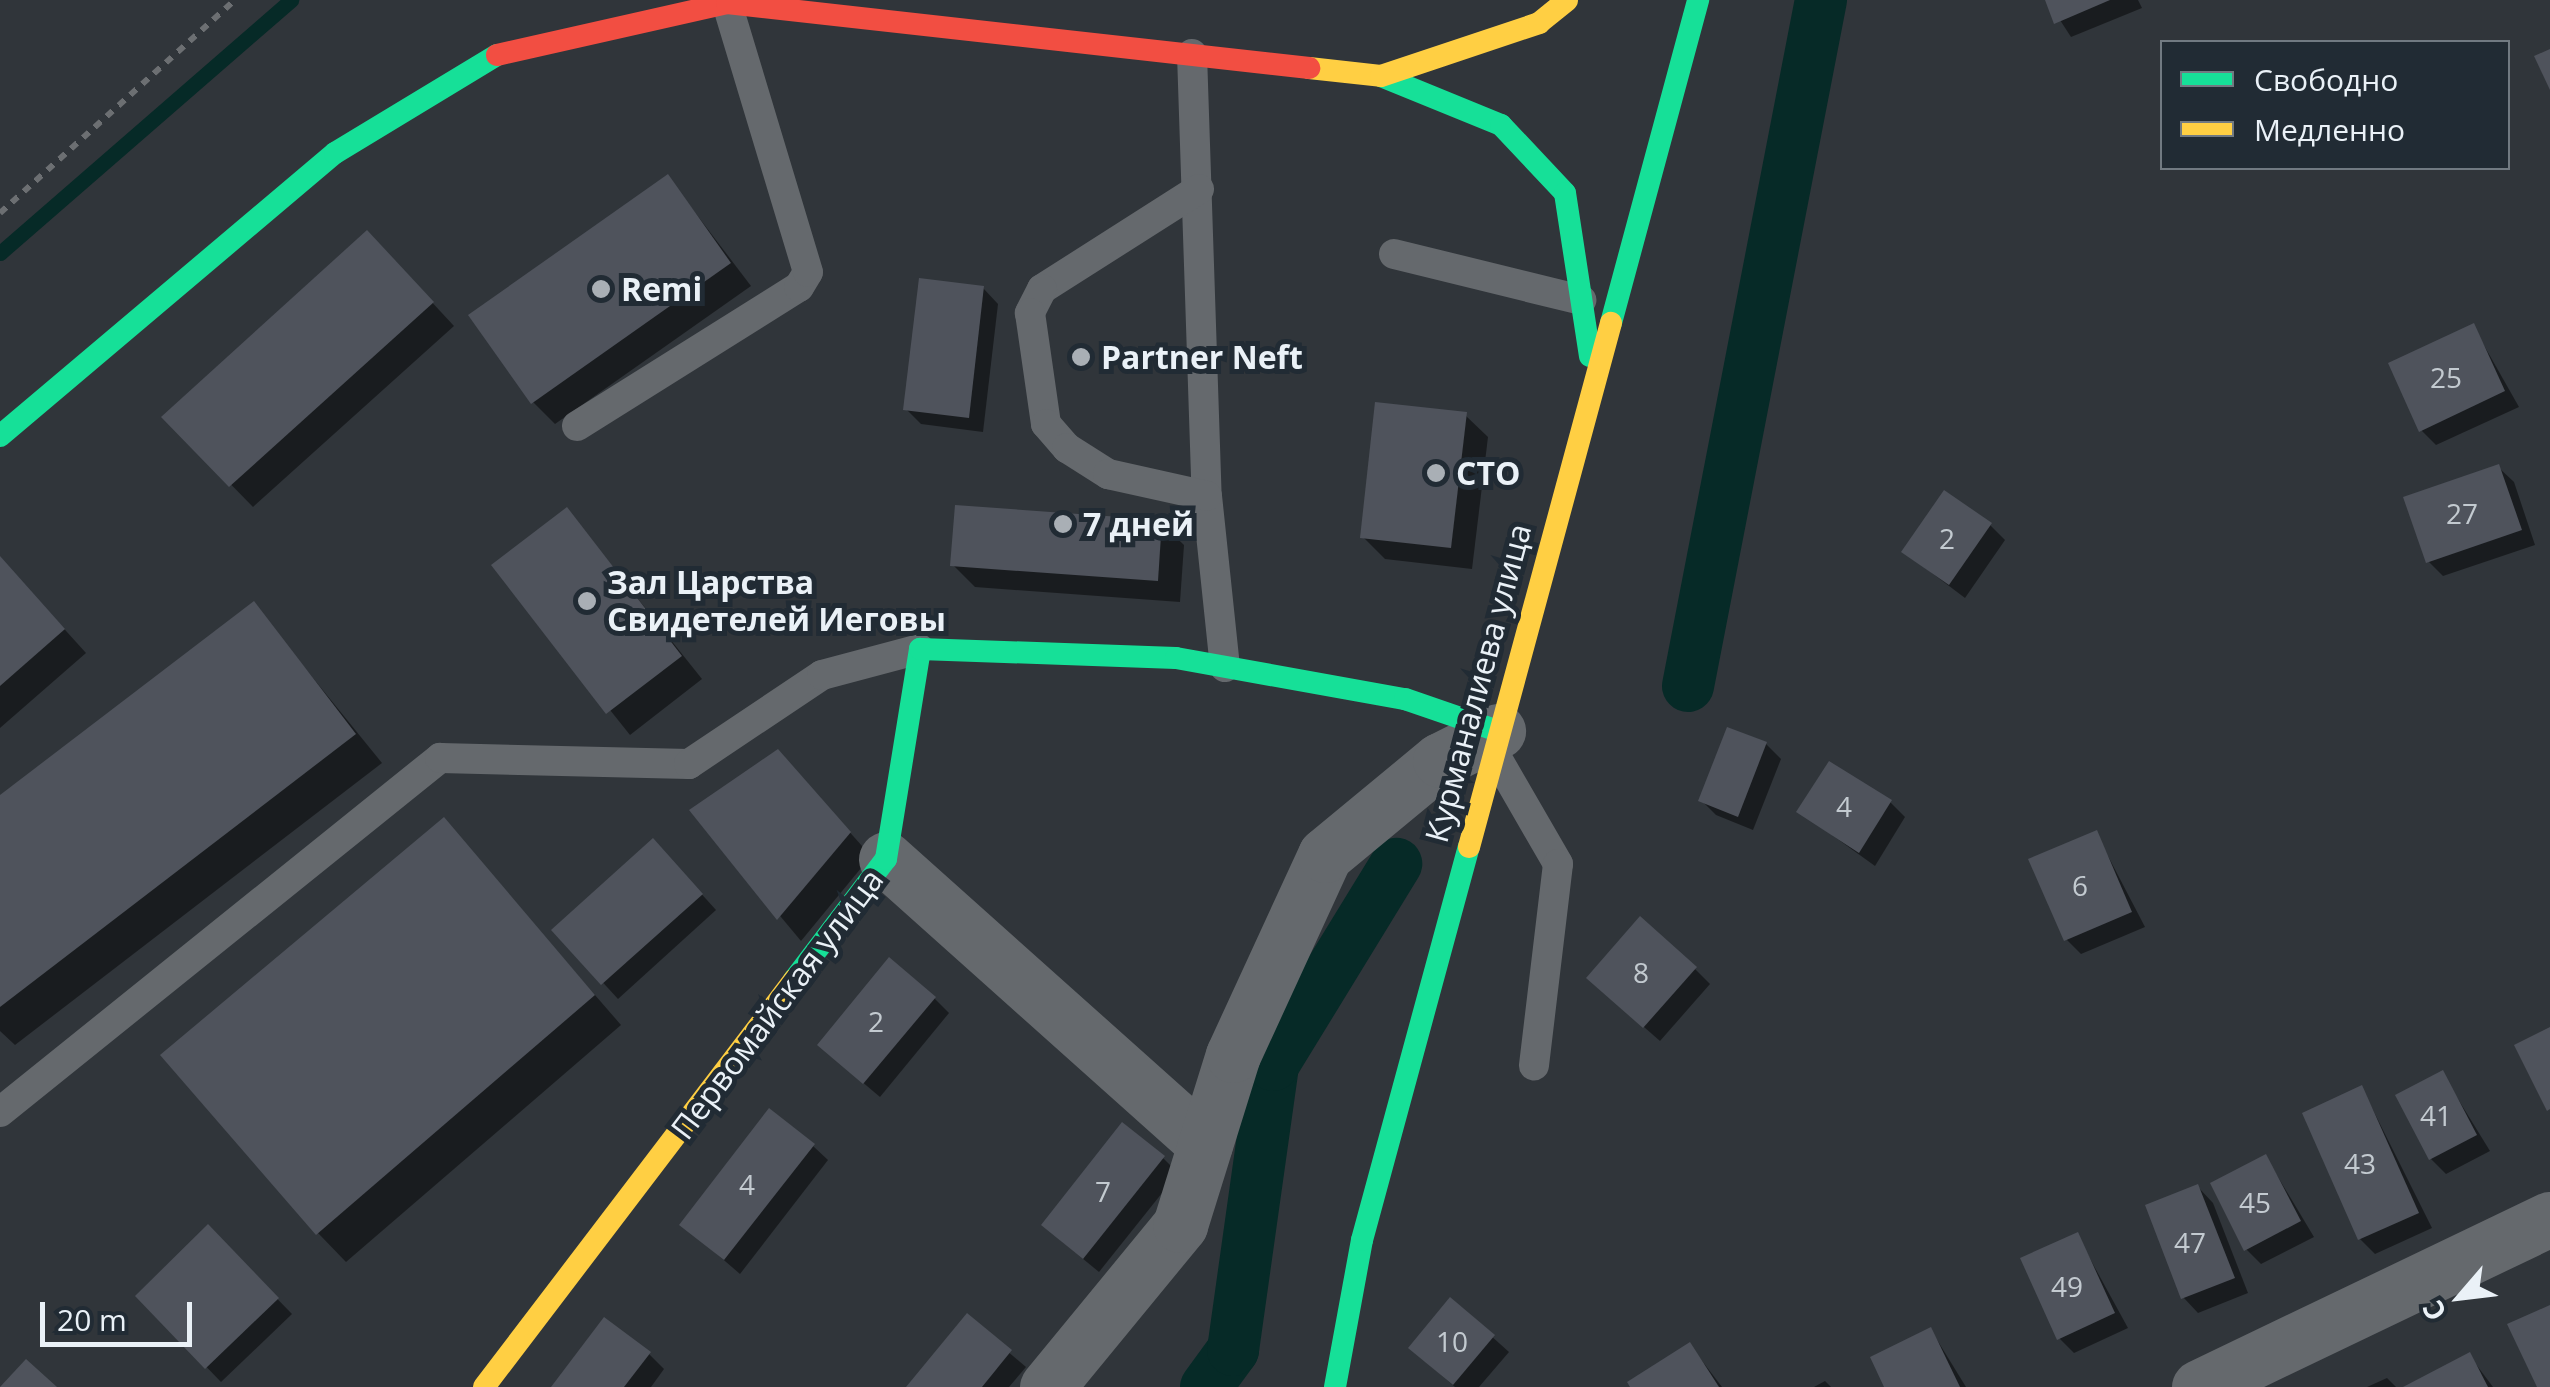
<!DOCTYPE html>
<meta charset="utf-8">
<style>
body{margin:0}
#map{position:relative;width:2550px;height:1387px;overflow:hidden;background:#30353a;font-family:"Open Sans",sans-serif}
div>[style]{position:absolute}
.shadow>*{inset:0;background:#0007}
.stream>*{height:15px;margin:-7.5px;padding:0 7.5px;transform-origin:7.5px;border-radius:7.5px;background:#062a27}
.canal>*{height:52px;margin:-26px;padding:0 26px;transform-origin:26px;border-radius:26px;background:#062a27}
.building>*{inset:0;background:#4f535c}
.path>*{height:6px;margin-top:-3px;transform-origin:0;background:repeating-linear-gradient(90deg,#6c6f72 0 8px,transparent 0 16px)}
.lane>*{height:30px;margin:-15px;padding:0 15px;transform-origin:15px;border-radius:15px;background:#65696d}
.street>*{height:55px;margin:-27.5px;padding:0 27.5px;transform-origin:27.5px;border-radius:27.5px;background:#65696d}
.fast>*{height:22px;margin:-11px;padding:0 11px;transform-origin:11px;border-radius:11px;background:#16e098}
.slow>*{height:22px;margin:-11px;padding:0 11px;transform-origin:11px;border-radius:11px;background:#ffcf43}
.jam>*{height:22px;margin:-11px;padding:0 11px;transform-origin:11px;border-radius:11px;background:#f24e42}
.dots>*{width:28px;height:28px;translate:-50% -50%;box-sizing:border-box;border:5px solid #212b34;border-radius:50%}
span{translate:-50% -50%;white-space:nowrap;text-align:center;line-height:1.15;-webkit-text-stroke:10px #212b34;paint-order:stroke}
.number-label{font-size:28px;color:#c3cad0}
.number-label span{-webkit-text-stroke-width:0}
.poi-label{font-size:32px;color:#eaf1f7;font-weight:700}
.left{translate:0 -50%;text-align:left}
.street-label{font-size:32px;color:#eaf1f7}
.legend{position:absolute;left:2160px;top:40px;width:350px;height:130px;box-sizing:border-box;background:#212b34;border:2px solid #717a82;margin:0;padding:12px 18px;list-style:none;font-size:30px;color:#eaf1f7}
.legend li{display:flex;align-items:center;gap:20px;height:50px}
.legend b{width:50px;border:2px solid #717a82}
.north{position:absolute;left:2410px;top:1247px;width:100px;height:100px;-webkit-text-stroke:8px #212b34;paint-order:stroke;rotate:242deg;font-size:28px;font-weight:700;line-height:40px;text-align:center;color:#eaf1f7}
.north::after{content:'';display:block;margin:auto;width:35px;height:45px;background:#eaf1f7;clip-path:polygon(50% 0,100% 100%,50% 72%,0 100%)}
.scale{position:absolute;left:40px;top:1302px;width:152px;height:45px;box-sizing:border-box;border:5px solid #eaf1f7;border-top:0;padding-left:12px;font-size:30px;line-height:35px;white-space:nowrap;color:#eaf1f7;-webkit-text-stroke:8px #212b34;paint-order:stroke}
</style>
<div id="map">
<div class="shadow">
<div style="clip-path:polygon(2047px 0,2138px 0,2142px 8px,2071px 37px)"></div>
<div style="clip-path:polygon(668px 177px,751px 286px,555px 424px,533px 402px)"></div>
<div style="clip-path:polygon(389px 256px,454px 326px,253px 507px,165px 417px)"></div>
<div style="clip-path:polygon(983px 288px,998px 304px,983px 432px,921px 424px,906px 409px)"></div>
<div style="clip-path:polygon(2473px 326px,2519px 407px,2436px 445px,2421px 430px)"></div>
<div style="clip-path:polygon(1465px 415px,1488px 437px,1472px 569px,1385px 559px,1363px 537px)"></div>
<div style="clip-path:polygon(2498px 467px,2514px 482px,2535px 545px,2443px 576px,2428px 561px)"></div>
<div style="clip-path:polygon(567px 510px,702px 679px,630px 735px,495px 566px)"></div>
<div style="clip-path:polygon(1161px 523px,1184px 545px,1180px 602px,975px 587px,953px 565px)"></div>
<div style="clip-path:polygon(1990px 525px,2005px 540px,1965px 598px,1904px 552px)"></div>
<div style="clip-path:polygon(0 558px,86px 653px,0 728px)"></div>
<div style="clip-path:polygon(253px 604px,382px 763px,15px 1045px,0 1031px,0 798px)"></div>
<div style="clip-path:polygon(1766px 744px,1781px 759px,1753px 830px,1716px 815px,1701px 800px)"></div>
<div style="clip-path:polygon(778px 752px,871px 856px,801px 941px,692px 810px)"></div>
<div style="clip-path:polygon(1890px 802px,1905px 817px,1875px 866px,1800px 812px)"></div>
<div style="clip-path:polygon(444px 821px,621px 1025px,346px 1262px,318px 1233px)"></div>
<div style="clip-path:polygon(2096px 833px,2145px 927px,2081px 954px,2066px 939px)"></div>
<div style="clip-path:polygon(668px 857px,716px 910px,618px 999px,555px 930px)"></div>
<div style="clip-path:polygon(1695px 969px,1710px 984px,1660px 1041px,1604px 992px)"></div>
<div style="clip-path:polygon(934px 998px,949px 1013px,880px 1097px,835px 1059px)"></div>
<div style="clip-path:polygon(2442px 1073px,2490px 1151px,2446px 1174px,2431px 1159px)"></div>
<div style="clip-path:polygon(2362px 1088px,2432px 1228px,2375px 1254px,2360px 1239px)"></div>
<div style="clip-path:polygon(813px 1146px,828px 1160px,740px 1274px,682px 1224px)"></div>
<div style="clip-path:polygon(2266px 1157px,2314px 1237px,2261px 1264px,2246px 1249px)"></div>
<div style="clip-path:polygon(1163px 1158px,1178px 1173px,1099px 1272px,1060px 1240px)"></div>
<div style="clip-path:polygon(2198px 1187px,2213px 1203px,2248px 1293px,2198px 1313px,2183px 1297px)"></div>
<div style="clip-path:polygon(208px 1228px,292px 1314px,221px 1382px,138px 1296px)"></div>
<div style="clip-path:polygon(2077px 1235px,2128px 1328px,2074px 1353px,2059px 1338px)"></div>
<div style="clip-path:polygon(1451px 1300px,1509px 1352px,1479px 1387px,1455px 1387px,1426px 1362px)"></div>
<div style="clip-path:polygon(967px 1317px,1026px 1367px,1009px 1387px,909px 1387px)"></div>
<div style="clip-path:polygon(1931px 1330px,1966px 1387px,1887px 1387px)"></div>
<div style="clip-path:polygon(1690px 1345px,1722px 1387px,1633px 1387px)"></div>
<div style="clip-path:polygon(649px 1354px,664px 1369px,651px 1387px,555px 1387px)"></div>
<div style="clip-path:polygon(2469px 1355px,2493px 1387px,2409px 1387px)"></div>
<div style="clip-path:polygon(2387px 1378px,2396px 1387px,2367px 1387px)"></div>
<div style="clip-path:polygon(1825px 1381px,1831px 1387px,1814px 1387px)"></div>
</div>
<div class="stream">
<div style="left:0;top:253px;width:386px;rotate:-41deg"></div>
</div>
<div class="canal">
<div style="left:1688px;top:686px;width:699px;rotate:-79.03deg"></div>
<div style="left:1206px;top:1387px;width:46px;rotate:-53.9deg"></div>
<div style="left:1233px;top:1350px;width:288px;rotate:-82deg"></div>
<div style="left:1273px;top:1065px;width:236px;rotate:-58.5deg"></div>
</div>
<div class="building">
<div style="clip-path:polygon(2045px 0,2110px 0,2054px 24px)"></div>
<div style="clip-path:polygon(2550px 49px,2550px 90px,2534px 56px)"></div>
<div style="clip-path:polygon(668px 174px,731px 263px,531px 404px,468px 315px)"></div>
<div style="clip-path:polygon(367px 230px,434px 302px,229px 487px,161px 417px)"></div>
<div style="clip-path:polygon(919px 278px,984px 286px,969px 418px,903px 410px)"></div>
<div style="clip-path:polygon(2474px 323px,2505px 391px,2419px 432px,2388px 363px)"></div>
<div style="clip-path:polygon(1375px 402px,1467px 412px,1451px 548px,1360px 538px)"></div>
<div style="clip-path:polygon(2499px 464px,2522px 530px,2426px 563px,2403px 497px)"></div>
<div style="clip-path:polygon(1944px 490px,1992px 523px,1949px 585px,1901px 552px)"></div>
<div style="clip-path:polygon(955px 505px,1162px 520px,1158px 581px,950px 566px)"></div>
<div style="clip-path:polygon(567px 507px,682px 656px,606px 714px,491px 565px)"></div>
<div style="clip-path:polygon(0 556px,65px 629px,0 686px)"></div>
<div style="clip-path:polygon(254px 601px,356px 734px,0 1007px,0 795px)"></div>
<div style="clip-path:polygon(1727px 727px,1767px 742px,1738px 817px,1698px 801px)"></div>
<div style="clip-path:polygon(778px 749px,851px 832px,777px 920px,689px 810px)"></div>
<div style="clip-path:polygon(1829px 761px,1892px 800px,1859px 853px,1796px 812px)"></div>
<div style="clip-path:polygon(444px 817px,595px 995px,316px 1235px,160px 1055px)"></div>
<div style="clip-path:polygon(2097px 830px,2132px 912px,2064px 941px,2028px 859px)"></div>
<div style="clip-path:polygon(653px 838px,703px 894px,601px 985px,551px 930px)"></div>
<div style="clip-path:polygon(1640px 916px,1697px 967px,1643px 1028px,1586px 978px)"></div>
<div style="clip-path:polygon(889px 957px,936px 997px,863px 1084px,817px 1045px)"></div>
<div style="clip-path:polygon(2550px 1027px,2550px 1109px,2547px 1111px,2514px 1045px)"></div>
<div style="clip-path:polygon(2443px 1070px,2477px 1135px,2429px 1160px,2395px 1095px)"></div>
<div style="clip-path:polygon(2362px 1085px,2419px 1213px,2358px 1240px,2302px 1113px)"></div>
<div style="clip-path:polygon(769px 1108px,815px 1144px,724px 1260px,679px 1225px)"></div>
<div style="clip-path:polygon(1122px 1122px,1165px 1156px,1083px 1259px,1041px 1225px)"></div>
<div style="clip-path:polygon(2266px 1154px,2301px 1221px,2244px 1251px,2210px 1183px)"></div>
<div style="clip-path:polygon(2198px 1184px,2235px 1278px,2181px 1299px,2145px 1205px)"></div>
<div style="clip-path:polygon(208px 1224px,279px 1298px,205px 1369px,135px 1296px)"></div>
<div style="clip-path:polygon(2078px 1232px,2115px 1313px,2057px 1340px,2020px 1258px)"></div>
<div style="clip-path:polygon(1450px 1297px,1495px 1335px,1453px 1385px,1408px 1348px)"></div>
<div style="clip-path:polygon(2550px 1305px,2550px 1387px,2537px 1387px,2507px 1324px)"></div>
<div style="clip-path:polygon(967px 1313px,1012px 1350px,982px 1387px,906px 1387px)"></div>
<div style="clip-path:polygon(604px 1317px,651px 1352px,624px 1387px,551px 1387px)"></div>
<div style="clip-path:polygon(1931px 1327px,1960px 1387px,1884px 1387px,1870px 1357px)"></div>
<div style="clip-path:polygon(1690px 1342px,1719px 1387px,1630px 1387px,1627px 1382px)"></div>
<div style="clip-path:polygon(2470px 1352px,2488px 1387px,2403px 1387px)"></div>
<div style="clip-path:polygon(26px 1359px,57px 1387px,0 1387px)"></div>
</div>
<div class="path">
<div style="left:0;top:213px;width:317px;rotate:-42.2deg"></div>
</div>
<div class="lane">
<div style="left:1192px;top:54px;width:442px;rotate:88.1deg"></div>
<div style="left:1207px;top:496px;width:172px;rotate:84deg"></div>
<div style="left:1199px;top:189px;width:186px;rotate:147.5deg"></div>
<div style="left:1042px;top:289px;width:27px;rotate:117deg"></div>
<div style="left:1030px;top:313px;width:112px;rotate:81.8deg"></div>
<div style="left:1046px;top:424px;width:32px;rotate:49deg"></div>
<div style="left:1067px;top:448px;width:49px;rotate:32.4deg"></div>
<div style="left:1108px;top:474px;width:101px;rotate:12.5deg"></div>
<div style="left:1394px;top:254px;width:193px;rotate:13.8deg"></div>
<div style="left:577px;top:426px;width:262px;rotate:-32.1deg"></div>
<div style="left:799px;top:287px;width:17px;rotate:-59deg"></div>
<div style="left:808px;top:272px;width:281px;rotate:-106.8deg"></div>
<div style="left:1494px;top:753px;width:128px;rotate:60deg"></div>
<div style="left:1558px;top:864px;width:203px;rotate:96.8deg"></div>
<div style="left:0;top:1112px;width:565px;rotate:-38.82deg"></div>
<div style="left:440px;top:758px;width:249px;rotate:1.4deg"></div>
<div style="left:689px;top:764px;width:160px;rotate:-33.8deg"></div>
<div style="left:822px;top:675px;width:101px;rotate:-14.9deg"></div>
</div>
<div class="street">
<div style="left:886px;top:859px;width:428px;rotate:41.8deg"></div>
<div style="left:1047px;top:1387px;width:210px;rotate:-50.6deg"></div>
<div style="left:1180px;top:1225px;width:178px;rotate:-72.7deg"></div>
<div style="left:1233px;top:1055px;width:220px;rotate:-65.3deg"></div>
<div style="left:1325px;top:855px;width:149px;rotate:-39.6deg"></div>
<div style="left:1440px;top:760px;width:65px;rotate:-26.6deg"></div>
<div style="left:2199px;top:1387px;width:389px;rotate:-25.6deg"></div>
</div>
<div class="fast">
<div style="left:1381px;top:76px;width:130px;rotate:22.2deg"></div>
<div style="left:1501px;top:125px;width:93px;rotate:46.7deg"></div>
<div style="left:1565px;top:193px;width:165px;rotate:81.3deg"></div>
<div style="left:1611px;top:323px;width:335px;rotate:-74.9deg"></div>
<div style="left:0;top:436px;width:439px;rotate:-40.2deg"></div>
<div style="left:335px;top:153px;width:189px;rotate:-31.2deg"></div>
<div style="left:794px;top:980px;width:152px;rotate:-52.8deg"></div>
<div style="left:886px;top:859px;width:213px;rotate:-80.8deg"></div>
<div style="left:920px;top:649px;width:256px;rotate:2deg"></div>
<div style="left:1176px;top:658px;width:233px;rotate:10.2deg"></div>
<div style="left:1405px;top:699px;width:98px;rotate:19deg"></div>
<div style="left:1335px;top:1387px;width:149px;rotate:-79.6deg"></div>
<div style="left:1362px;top:1240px;width:407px;rotate:-74.8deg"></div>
</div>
<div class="slow">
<div style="left:1309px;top:68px;width:72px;rotate:6.3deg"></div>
<div style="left:1381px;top:76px;width:167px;rotate:-18.5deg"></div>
<div style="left:1539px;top:23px;width:36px;rotate:-39deg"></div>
<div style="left:1469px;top:847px;width:543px;rotate:-74.84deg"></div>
<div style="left:484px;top:1387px;width:512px;rotate:-52.7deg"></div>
</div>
<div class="jam">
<div style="left:497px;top:55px;width:236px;rotate:-12.7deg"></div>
<div style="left:727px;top:3px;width:586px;rotate:6.37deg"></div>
</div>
<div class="dots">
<div style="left:601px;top:289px;background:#a9afb5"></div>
<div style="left:1081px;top:357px;background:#a9afb5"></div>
<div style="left:1436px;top:473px;background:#a9afb5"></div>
<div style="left:1063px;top:524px;background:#a9afb5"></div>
<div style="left:587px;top:601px;background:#a9afb5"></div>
</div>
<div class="number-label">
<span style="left:2446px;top:377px">25</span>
<span style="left:2462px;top:513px">27</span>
<span style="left:1947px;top:538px">2</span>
<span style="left:1844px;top:806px">4</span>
<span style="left:2080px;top:885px">6</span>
<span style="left:1641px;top:972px">8</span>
<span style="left:876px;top:1021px">2</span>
<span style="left:2436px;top:1115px">41</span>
<span style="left:2360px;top:1163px">43</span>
<span style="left:747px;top:1184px">4</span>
<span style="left:1103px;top:1191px">7</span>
<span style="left:2255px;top:1202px">45</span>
<span style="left:2190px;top:1242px">47</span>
<span style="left:2067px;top:1286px">49</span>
<span style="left:1452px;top:1341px">10</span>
</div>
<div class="poi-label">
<span class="left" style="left:621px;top:289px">Remi</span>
<span class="left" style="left:1101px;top:357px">Partner Neft</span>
<span class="left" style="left:1456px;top:473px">СТО</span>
<span class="left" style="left:1083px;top:524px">7 дней</span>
<span class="left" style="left:607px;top:601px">Зал Царства<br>Свидетелей Иеговы</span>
</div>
<div class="street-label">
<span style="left:1478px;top:683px;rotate:-75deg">Курманалиева улица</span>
<span style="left:777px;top:1004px;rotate:-53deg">Первомайская улица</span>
</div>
<ul class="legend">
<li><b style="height:12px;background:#16e098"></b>Свободно</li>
<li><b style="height:12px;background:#ffcf43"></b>Медленно</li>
</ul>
<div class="north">С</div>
<div class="scale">20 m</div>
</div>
